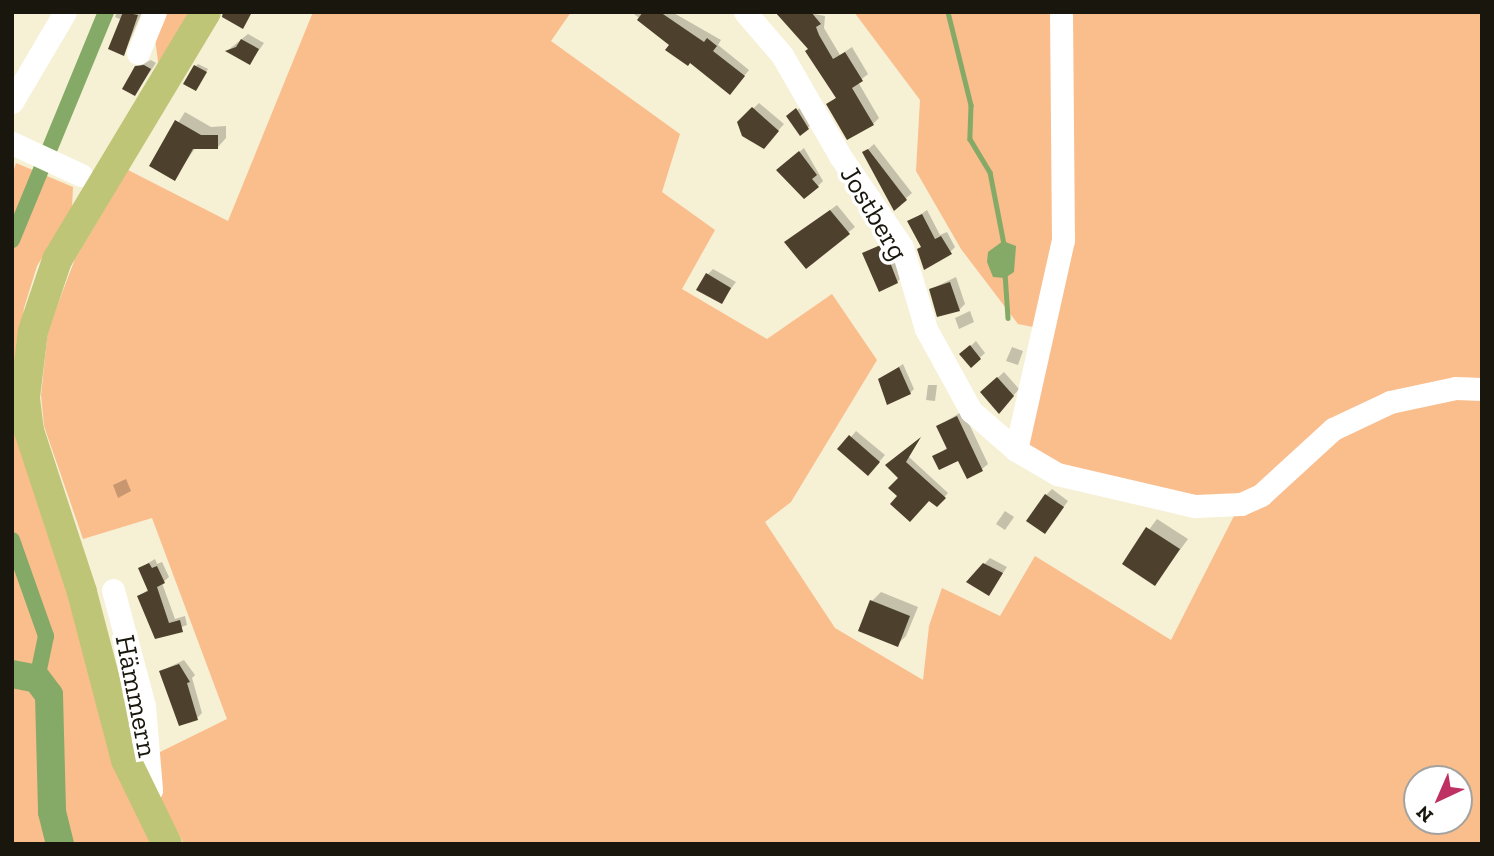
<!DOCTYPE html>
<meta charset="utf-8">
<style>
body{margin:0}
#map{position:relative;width:1494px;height:856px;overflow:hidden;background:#f6f0d5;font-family:"Zilla Slab",serif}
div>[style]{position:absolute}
.green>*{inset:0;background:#fabd8c}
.water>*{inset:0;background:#85aa67}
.shadow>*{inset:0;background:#0003}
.stream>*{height:4.5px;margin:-2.25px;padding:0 2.25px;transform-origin:2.25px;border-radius:2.25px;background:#85aa67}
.canal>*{height:16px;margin:-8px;padding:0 8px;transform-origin:8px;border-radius:8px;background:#85aa67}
.river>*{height:28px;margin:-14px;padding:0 14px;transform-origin:14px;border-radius:14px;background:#85aa67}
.building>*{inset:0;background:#4d402d}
.minor>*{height:23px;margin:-11.5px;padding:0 11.5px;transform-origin:11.5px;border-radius:11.5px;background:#fff}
.major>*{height:30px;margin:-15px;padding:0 15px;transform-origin:15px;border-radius:15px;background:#bfc576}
span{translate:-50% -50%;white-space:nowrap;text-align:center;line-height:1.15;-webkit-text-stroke:7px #fff;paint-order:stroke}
.street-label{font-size:28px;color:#19170d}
.frame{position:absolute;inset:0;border:14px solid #19170d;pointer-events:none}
.north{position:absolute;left:1403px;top:765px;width:70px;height:70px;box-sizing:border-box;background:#fff;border:2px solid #a3a29e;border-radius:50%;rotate:224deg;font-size:19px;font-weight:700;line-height:28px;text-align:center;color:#19170d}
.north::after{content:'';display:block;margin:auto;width:24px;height:32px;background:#bf3162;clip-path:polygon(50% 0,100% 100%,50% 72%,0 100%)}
</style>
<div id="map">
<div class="green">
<div style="clip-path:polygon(156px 12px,192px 12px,159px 69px,153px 23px)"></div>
<div style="clip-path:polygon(evenodd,313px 12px,571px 12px,551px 41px,680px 134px,662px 192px,715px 230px,682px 289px,767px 339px,832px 294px,877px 360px,791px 502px,765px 522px,835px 628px,923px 680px,929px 626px,942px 588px,1000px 616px,1035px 556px,1171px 640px,1240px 504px,1195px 506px,1016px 450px,1043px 329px,1018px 324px,961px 249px,916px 171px,920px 100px,854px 12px,1482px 12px,1482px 844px,184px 844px,155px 790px,154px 755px,227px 719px,152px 518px,83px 539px,44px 426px,41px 395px,48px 330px,75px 259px,128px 170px,228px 221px,313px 12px,1417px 779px,1459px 779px,1459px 821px,1417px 821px,1417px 779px)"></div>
<div style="clip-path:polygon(16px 163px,73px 187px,72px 209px,37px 266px,24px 308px,14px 384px,167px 844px,12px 844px,12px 176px)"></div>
</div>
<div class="water">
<div style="clip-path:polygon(1003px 241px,1016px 246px,1014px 272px,1005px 278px,993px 277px,987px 262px,988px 252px)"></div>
</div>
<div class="shadow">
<div style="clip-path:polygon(117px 12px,142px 12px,124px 54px,122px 20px,115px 17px)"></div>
<div style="clip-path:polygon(631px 12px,672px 12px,721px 40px,718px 45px,749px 70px,735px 87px)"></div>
<div style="clip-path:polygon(804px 12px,825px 16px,824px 28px,840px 55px,852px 47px,868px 74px,858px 82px,879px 118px,873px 124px,829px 104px,837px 97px,810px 49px)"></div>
<div style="clip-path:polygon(248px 34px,264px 43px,250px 63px,227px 51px)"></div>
<div style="clip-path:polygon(151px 60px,156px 63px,135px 94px,137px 67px)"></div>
<div style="clip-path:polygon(198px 64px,208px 69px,198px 86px,196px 66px)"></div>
<div style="clip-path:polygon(759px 103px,784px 124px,769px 141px,739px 122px)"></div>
<div style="clip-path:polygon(800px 108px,810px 126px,807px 128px,788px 116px)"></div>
<div style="clip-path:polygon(185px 112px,211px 127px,226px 126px,226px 138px,218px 147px,196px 147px,174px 179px,151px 165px)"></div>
<div style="clip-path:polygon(874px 144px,912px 193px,895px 208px,864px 153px)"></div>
<div style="clip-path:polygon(804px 148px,823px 181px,818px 186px,784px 165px)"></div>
<div style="clip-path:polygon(837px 205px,855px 227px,806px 266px,786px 242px)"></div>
<div style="clip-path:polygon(927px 210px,940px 235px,947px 232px,955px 247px,950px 252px,923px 246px,910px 222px)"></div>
<div style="clip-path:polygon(889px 240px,903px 276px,897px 282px,864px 254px)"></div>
<div style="clip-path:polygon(713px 269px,736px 282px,721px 302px,707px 275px)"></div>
<div style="clip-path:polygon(956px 277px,965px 304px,959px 310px,931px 289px)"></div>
<div style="clip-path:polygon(970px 311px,974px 322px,959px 329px,955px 318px)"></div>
<div style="clip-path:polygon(976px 341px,985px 353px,971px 366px,961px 355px)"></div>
<div style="clip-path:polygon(1012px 347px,1023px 351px,1018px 365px,1006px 361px)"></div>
<div style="clip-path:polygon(903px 364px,914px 389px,910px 393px,880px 380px)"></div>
<div style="clip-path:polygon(1004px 372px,1019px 389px,999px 412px,982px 392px)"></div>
<div style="clip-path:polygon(928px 385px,937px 385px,935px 401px,926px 400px)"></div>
<div style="clip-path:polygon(963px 411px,988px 464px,982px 469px,959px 458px,934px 457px,948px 447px,938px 426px)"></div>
<div style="clip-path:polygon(856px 431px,885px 455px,874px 468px,851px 437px)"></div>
<div style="clip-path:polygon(909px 457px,948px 493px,937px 505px,929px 498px,899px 496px,901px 478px,888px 465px)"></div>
<div style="clip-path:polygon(126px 479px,131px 491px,118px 498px,113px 485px)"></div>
<div style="clip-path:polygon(1052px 489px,1068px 501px,1050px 526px,1046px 495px)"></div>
<div style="clip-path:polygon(1005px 511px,1014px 517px,1005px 530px,996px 524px)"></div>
<div style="clip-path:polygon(1157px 519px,1188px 539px,1155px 584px,1124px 563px)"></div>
<div style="clip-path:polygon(990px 558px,1007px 567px,989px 593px,969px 581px)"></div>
<div style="clip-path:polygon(155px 559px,157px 564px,162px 562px,169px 577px,162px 583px,175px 619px,185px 616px,187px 625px,156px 637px,139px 596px,149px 589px,140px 568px)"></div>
<div style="clip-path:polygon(881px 592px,918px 607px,906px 636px,897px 645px,872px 601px)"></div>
<div style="clip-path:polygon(184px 660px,195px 675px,192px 678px,202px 713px,197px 718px,161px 671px)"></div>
</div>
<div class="stream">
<div style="left:948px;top:12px;width:96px;rotate:76.1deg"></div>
<div style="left:971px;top:105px;width:34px;rotate:92deg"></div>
<div style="left:970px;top:139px;width:39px;rotate:59deg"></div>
<div style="left:990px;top:172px;width:73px;rotate:79deg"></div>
<div style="left:1005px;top:273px;width:45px;rotate:86.2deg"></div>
</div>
<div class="canal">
<div style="left:12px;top:240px;width:247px;rotate:-67.6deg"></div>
<div style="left:12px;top:540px;width:102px;rotate:70.5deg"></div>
<div style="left:46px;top:636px;width:44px;rotate:101.8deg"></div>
</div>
<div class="river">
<div style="left:12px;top:674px;width:25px;rotate:11deg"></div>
<div style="left:37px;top:679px;width:20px;rotate:53deg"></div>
<div style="left:49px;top:695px;width:117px;rotate:88.5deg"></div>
<div style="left:52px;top:812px;width:33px;rotate:76deg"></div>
</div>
<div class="building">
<div style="clip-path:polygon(123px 12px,138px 15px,124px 56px,108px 49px)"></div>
<div style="clip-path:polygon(223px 12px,252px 12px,243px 29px,222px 17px)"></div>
<div style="clip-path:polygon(643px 12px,660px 12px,704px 42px,707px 38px,717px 46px,713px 51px,745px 76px,730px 95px,690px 63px,688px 66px,665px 50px,669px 45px,637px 20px)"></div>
<div style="clip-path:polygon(775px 12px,811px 12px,821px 24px,816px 27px,819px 35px,833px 59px,845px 52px,863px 81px,852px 88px,874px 125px,847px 140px,826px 104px,836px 98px,805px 51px,808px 49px)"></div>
<div style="clip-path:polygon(241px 39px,259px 49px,250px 65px,225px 51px,236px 47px)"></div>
<div style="clip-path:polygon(144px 65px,151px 69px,135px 96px,122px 89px,135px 66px)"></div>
<div style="clip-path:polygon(194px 65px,207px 72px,196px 91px,183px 84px)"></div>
<div style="clip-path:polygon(752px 107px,779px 131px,764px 149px,742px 136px,737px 122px)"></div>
<div style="clip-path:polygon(796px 108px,809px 129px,800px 136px,786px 116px)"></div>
<div style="clip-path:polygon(175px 120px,201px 135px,218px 135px,218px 149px,193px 149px,175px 181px,149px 166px)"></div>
<div style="clip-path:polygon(868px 149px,907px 200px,894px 211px,862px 152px)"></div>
<div style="clip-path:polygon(799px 151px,817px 175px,812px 179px,819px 187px,804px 199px,776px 170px)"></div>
<div style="clip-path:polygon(830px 210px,850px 234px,806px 269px,784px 242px)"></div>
<div style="clip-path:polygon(922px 214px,935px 239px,941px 236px,952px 254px,924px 270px,917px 249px,921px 247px,907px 221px)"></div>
<div style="clip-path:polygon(883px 244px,898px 283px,879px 292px,862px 253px)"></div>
<div style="clip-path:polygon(706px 273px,731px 288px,722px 304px,696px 290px)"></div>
<div style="clip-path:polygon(950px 282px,960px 311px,937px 317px,929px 289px)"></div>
<div style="clip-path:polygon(970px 345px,981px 359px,971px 368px,959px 354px)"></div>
<div style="clip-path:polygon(899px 367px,911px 394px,887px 405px,878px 379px)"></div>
<div style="clip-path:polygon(997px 377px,1014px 396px,999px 414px,980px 392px)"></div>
<div style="clip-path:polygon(957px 416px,983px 471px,967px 479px,958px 461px,939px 470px,932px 456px,947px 449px,936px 426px)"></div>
<div style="clip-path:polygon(849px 435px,880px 462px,868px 476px,837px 449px)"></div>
<div style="clip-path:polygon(921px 437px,906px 462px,946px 498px,937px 507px,929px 501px,910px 522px,890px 504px,897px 496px,888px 488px,898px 478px,885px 465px)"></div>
<div style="clip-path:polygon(1045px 494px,1064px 507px,1045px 534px,1026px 521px)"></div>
<div style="clip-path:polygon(1146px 527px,1180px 549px,1155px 586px,1122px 564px)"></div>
<div style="clip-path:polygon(149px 563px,152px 568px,157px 566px,165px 583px,157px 587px,169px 623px,180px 620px,183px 632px,155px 639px,137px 596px,148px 591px,138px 568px)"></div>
<div style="clip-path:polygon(983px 563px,1003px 573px,989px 596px,966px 582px)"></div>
<div style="clip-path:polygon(870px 600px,910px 616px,898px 647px,858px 631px)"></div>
<div style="clip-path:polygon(179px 664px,190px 682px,187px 683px,198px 720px,179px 726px,159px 671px)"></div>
</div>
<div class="minor">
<div style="left:745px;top:12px;width:57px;rotate:49.3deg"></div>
<div style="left:782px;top:55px;width:116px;rotate:60.1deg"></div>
<div style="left:840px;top:156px;width:110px;rotate:55.7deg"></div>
<div style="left:902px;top:247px;width:85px;rotate:73.7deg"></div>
<div style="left:926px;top:329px;width:94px;rotate:61.2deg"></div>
<div style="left:971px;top:411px;width:60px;rotate:40.9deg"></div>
<div style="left:1016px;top:450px;width:48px;rotate:30.3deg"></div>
<div style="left:1057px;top:474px;width:142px;rotate:13.1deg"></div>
<div style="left:1195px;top:506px;width:46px;rotate:-2.5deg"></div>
<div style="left:1241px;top:504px;width:22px;rotate:-24deg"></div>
<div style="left:1261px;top:495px;width:98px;rotate:-42.5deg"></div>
<div style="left:1333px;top:429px;width:63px;rotate:-25.3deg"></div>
<div style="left:1390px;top:402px;width:67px;rotate:-12deg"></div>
<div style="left:1456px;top:388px;width:26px;rotate:2deg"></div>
<div style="left:138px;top:53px;width:44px;rotate:-67.5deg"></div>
<div style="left:12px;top:102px;width:104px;rotate:-59.5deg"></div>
<div style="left:12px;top:143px;width:76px;rotate:24.9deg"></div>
<div style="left:1016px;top:450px;width:215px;rotate:-77.4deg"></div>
<div style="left:1063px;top:240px;width:228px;rotate:-90.5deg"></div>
<div style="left:113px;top:590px;width:120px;rotate:75deg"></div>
<div style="left:144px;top:706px;width:84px;rotate:85.2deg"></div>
<div style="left:151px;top:790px;width:13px;rotate:135deg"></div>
</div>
<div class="major">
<div style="left:167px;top:844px;width:93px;rotate:-116deg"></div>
<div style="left:126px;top:760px;width:174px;rotate:-104.7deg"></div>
<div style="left:82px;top:592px;width:169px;rotate:-108.2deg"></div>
<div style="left:29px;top:431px;width:34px;rotate:-97deg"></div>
<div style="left:25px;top:397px;width:66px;rotate:-83.1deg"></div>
<div style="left:33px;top:331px;width:75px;rotate:-71.3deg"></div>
<div style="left:57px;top:260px;width:289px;rotate:-59deg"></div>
</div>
<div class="street-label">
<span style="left:874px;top:213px;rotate:59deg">Jostberg</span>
<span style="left:136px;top:696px;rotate:79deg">Hämmern</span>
</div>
<div class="frame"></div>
<div class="north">N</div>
</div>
